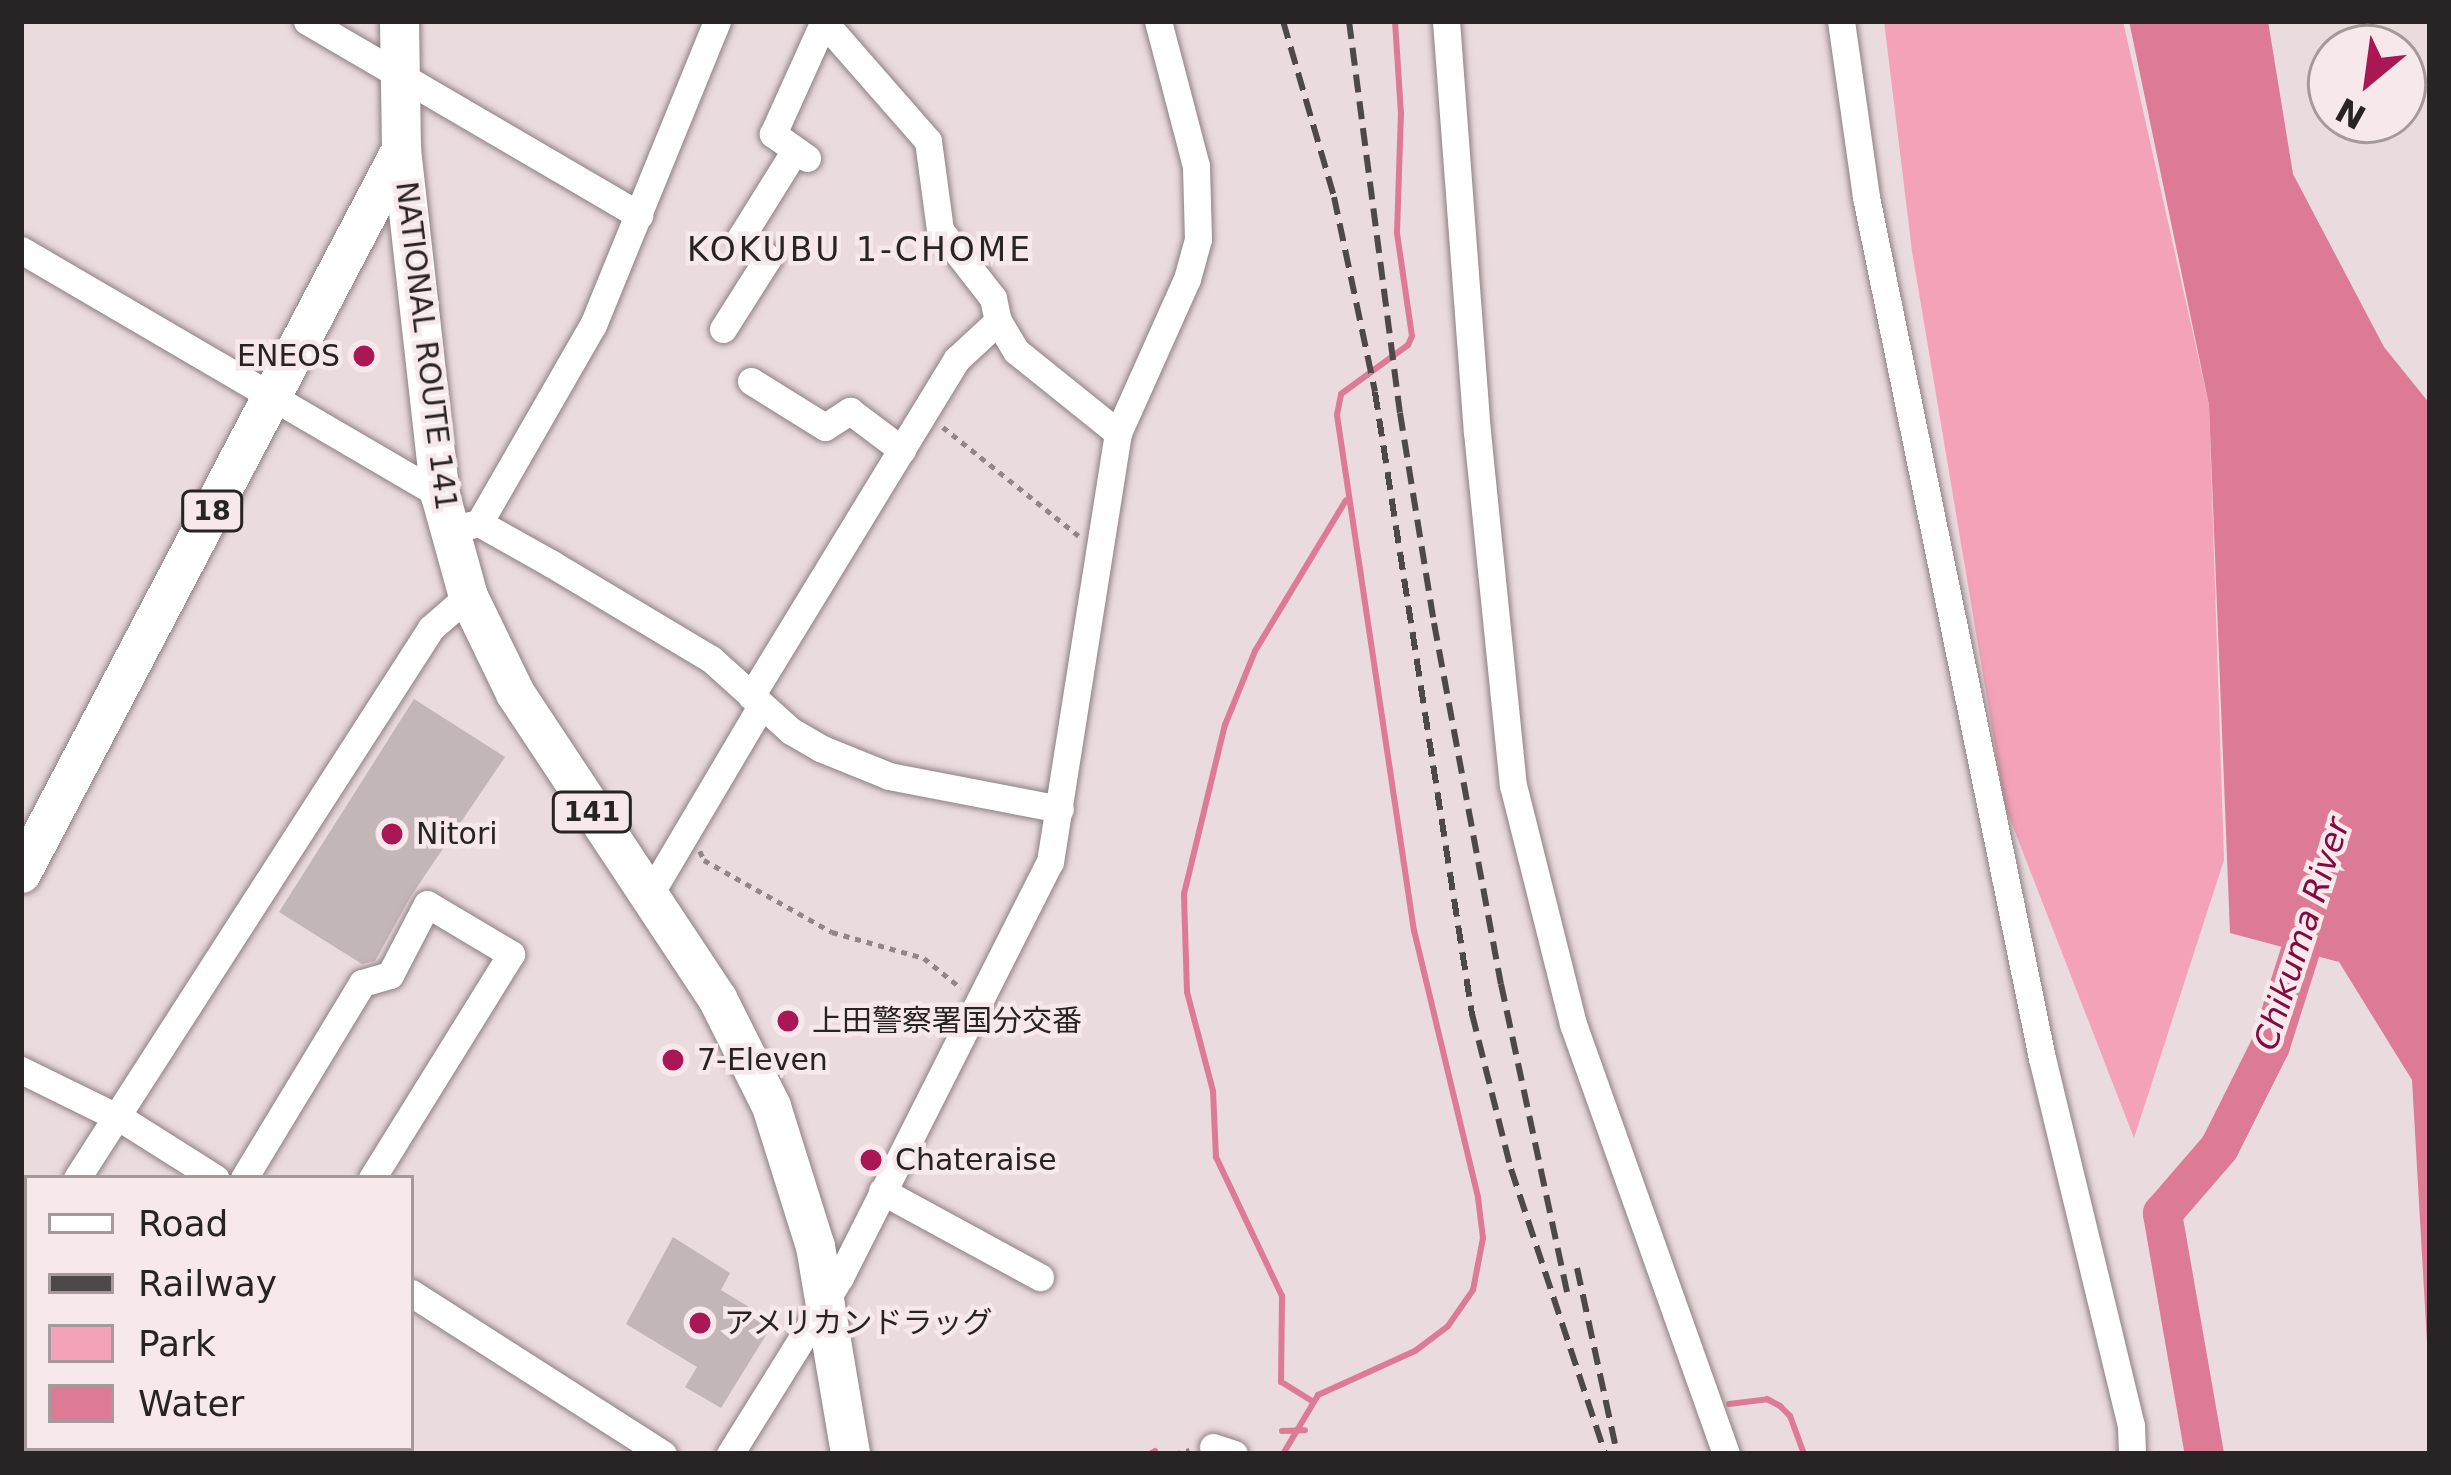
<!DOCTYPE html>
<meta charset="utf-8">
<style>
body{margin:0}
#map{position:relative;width:2451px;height:1475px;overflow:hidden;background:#eadbde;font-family:"DejaVu Sans","Noto Sans JP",sans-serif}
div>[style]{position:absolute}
.green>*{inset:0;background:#f4a2b7}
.water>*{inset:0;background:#dd7b96}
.stream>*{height:6px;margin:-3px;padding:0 3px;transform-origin:3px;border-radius:3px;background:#dd7b96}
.river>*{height:39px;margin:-19.5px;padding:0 19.5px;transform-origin:19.5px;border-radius:19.5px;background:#dd7b96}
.building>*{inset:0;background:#c3b6b8}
.path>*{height:4.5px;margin-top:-2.25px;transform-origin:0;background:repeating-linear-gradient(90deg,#918688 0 6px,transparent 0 12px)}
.roads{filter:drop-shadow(0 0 3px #8c7f82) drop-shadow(0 0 3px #8c7f82)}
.minor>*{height:27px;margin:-13.5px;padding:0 13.5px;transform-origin:13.5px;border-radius:13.5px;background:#fff}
.highway>*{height:39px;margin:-19.5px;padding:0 19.5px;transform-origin:19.5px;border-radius:19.5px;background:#fff}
.rail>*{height:6px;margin-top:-3px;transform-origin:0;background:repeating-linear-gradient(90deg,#4f484a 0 18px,transparent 0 27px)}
.dots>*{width:33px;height:33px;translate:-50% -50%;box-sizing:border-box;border:6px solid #f7e9eb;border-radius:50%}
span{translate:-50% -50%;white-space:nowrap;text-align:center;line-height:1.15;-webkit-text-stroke:9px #f7e9eb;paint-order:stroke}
.shield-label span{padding:3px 9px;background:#f7e9eb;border:3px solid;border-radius:9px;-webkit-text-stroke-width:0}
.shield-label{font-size:27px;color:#282324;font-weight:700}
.street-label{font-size:30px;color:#282324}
.poi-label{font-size:30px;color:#282324}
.right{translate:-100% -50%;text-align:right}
.left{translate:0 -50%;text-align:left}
.neighbourhood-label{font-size:33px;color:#282324;letter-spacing:3px}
.water-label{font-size:33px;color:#83093e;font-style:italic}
.frame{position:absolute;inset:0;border:24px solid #282324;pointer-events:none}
.legend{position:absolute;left:24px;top:1175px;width:390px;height:276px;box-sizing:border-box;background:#f7e9eb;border:3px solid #a49a9b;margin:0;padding:15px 21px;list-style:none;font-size:36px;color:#282324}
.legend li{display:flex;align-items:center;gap:24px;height:60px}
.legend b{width:60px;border:3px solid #a49a9b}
.north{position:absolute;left:2307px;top:24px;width:120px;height:120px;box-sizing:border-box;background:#f7e9eb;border:3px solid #a49a9b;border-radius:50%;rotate:209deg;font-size:33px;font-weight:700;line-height:48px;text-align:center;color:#282324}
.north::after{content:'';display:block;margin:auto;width:42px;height:54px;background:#a91854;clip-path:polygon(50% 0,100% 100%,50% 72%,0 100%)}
</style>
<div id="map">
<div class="green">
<div style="clip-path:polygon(1884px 21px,2123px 21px,2209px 405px,2224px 860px,2134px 1138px,2005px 806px,1912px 251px)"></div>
</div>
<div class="water">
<div style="clip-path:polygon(2129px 21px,2268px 21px,2293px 174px,2384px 347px,2430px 404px,2430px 1395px,2412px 1080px,2339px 962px,2230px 933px,2209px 405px)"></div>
</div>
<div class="stream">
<div style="left:1312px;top:1401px;width:36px;rotate:-148deg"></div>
<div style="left:1281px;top:1382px;width:86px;rotate:-89.3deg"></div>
<div style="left:1282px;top:1296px;width:154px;rotate:-115.4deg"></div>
<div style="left:1216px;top:1157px;width:66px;rotate:-92.6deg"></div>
<div style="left:1213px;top:1091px;width:102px;rotate:-104.7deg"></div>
<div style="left:1187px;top:992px;width:98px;rotate:-91.8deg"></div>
<div style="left:1184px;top:894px;width:174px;rotate:-76.4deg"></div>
<div style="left:1225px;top:725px;width:80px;rotate:-67.9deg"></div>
<div style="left:1255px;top:651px;width:176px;rotate:-58.9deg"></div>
<div style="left:1729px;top:1404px;width:38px;rotate:-7deg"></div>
<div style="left:1767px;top:1399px;width:15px;rotate:28deg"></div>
<div style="left:1780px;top:1406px;width:14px;rotate:45deg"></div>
<div style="left:1790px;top:1416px;width:40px;rotate:69.8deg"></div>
<div style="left:1282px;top:1431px;width:23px;rotate:-2deg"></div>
<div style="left:1150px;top:1454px;width:6px;rotate:-31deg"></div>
<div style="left:1283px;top:1454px;width:69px;rotate:-59.3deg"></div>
<div style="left:1318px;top:1395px;width:107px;rotate:-24.4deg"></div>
<div style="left:1415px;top:1351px;width:41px;rotate:-37.1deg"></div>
<div style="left:1448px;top:1326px;width:44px;rotate:-55.2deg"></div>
<div style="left:1473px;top:1290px;width:53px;rotate:-79.1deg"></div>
<div style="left:1483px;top:1238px;width:41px;rotate:-97deg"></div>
<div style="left:1478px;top:1197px;width:274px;rotate:-103.5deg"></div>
<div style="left:1414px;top:931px;width:522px;rotate:-98.49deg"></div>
<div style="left:1337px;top:415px;width:21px;rotate:-79deg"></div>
<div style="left:1341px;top:394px;width:83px;rotate:-36.2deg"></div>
<div style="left:1408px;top:345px;width:10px;rotate:-66deg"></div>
<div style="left:1412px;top:336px;width:104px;rotate:-98.3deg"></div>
<div style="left:1397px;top:233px;width:119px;rotate:-88.1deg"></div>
<div style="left:1401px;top:114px;width:93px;rotate:-93.7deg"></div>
</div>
<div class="river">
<div style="left:2204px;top:1454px;width:245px;rotate:-99.9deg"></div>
<div style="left:2162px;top:1213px;width:87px;rotate:-49.2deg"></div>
<div style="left:2219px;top:1147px;width:114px;rotate:-63.4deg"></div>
<div style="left:2270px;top:1045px;width:149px;rotate:-72.4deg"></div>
</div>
<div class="building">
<div style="clip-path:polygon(414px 699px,505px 757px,411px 896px,375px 961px,362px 964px,279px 912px)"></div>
<div style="clip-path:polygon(673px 1237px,730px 1273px,721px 1290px,774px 1322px,721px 1408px,685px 1387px,697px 1367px,626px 1324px)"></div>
</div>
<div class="path">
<div style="left:943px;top:427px;width:174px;rotate:38.7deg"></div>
<div style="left:700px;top:851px;width:10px;rotate:66deg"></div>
<div style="left:704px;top:860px;width:147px;rotate:29.4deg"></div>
<div style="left:832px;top:932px;width:96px;rotate:15.8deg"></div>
<div style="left:924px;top:958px;width:48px;rotate:39deg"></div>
<div style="left:1175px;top:1454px;width:15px;rotate:-16deg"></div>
</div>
<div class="roads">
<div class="minor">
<div style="left:307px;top:21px;width:385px;rotate:30.3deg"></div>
<div style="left:823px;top:21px;width:159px;rotate:48.8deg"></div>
<div style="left:928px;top:141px;width:90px;rotate:82.3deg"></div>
<div style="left:940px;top:230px;width:86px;rotate:52.1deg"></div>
<div style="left:993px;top:298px;width:24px;rotate:78deg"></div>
<div style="left:998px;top:321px;width:35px;rotate:59deg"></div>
<div style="left:1016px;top:351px;width:131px;rotate:38.8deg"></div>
<div style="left:1446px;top:21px;width:412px;rotate:85.7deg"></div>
<div style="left:1477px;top:432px;width:355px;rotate:84.2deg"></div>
<div style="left:1513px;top:785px;width:246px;rotate:75.9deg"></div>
<div style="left:1573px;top:1024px;width:456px;rotate:70.4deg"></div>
<div style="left:1841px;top:21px;width:178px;rotate:81.9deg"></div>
<div style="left:1866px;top:197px;width:879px;rotate:78.45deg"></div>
<div style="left:2042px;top:1058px;width:378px;rotate:76.4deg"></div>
<div style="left:2131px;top:1425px;width:29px;rotate:88deg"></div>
<div style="left:807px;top:158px;width:42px;rotate:-144.8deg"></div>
<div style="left:773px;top:134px;width:124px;rotate:-65.7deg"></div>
<div style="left:21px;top:250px;width:485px;rotate:30.3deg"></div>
<div style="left:723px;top:329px;width:84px;rotate:-57.6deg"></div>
<div style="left:768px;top:258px;width:34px;rotate:-142deg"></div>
<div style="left:741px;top:237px;width:100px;rotate:-58.1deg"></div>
<div style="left:751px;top:381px;width:87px;rotate:31.9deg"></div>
<div style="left:825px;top:427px;width:30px;rotate:-33deg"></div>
<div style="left:850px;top:411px;width:65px;rotate:36.9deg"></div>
<div style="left:479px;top:523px;width:228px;rotate:-60.1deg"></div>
<div style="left:593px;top:325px;width:328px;rotate:-67.8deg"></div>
<div style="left:449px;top:530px;width:31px;rotate:-13deg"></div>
<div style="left:479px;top:523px;width:84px;rotate:29.3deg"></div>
<div style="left:552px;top:564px;width:185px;rotate:30.9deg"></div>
<div style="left:711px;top:659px;width:108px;rotate:42deg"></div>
<div style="left:791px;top:731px;width:34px;rotate:30deg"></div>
<div style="left:820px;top:748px;width:74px;rotate:22.1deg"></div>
<div style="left:889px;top:776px;width:174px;rotate:10.9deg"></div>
<div style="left:751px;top:696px;width:395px;rotate:-58.6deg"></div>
<div style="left:957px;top:359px;width:56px;rotate:-42.8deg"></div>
<div style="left:650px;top:894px;width:218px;rotate:-59.4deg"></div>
<div style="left:21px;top:1070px;width:116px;rotate:26.1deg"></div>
<div style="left:125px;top:1121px;width:107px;rotate:32.3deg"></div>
<div style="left:77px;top:1178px;width:654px;rotate:-57.23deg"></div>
<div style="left:431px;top:628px;width:49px;rotate:-40.9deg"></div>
<div style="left:244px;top:1178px;width:228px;rotate:-58.8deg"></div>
<div style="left:362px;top:983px;width:29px;rotate:-16deg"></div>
<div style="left:390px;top:975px;width:80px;rotate:-62.5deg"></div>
<div style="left:427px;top:904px;width:98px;rotate:30.8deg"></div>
<div style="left:511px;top:954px;width:264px;rotate:121.8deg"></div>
<div style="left:882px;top:1191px;width:180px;rotate:28.6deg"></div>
<div style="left:21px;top:1274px;width:12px;rotate:-59deg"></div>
<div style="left:411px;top:1293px;width:299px;rotate:32.6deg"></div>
<div style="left:21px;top:1391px;width:7px;rotate:34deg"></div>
<div style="left:1213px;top:1447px;width:22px;rotate:18deg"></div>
<div style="left:326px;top:1454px;width:7px;rotate:-56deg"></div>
<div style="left:730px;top:1454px;width:208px;rotate:-58.1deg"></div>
<div style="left:840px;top:1277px;width:465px;rotate:-63.2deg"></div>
<div style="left:1050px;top:862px;width:434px;rotate:-81deg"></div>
<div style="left:1118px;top:433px;width:169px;rotate:-65.9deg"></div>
<div style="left:1187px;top:279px;width:41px;rotate:-74.6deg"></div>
<div style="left:1198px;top:239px;width:73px;rotate:-91.6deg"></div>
<div style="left:1196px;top:166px;width:150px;rotate:-104.7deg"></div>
</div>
<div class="highway">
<div style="left:399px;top:21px;width:128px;rotate:89.1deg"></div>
<div style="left:401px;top:149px;width:348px;rotate:83.6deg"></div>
<div style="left:440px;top:495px;width:105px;rotate:74.5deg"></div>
<div style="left:468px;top:596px;width:108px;rotate:64.1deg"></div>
<div style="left:515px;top:693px;width:366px;rotate:56.5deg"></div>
<div style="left:717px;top:998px;width:121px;rotate:63.4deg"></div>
<div style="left:771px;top:1106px;width:147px;rotate:72.6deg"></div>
<div style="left:815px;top:1246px;width:211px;rotate:80.4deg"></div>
<div style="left:21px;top:873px;width:818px;rotate:-62.31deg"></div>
</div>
</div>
<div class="rail">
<div style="left:1283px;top:21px;width:183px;rotate:73.8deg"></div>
<div style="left:1334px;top:197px;width:199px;rotate:78.1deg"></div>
<div style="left:1375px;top:392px;width:630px;rotate:81.14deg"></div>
<div style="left:1472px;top:1014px;width:160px;rotate:75.9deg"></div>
<div style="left:1511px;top:1169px;width:300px;rotate:71.7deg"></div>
<div style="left:1349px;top:21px;width:395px;rotate:82.6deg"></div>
<div style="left:1400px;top:413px;width:213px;rotate:80.8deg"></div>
<div style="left:1434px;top:623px;width:367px;rotate:79.5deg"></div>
<div style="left:1501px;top:984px;width:319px;rotate:77.9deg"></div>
<div style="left:1577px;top:1268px;width:180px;rotate:77.8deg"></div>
</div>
<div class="dots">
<div style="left:364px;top:356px;background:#a91854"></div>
<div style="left:392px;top:834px;background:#a91854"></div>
<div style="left:788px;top:1021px;background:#a91854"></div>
<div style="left:673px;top:1060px;background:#a91854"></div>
<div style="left:871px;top:1160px;background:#a91854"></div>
<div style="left:700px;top:1323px;background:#a91854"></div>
</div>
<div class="shield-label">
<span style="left:212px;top:511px">18</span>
<span style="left:592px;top:812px">141</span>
</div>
<div class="street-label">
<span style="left:426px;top:346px;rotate:83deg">NATIONAL ROUTE 141</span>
</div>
<div class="poi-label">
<span class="right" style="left:340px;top:356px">ENEOS</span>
<span class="left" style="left:416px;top:834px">Nitori</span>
<span class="left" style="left:812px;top:1021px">上田警察署国分交番</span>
<span class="left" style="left:697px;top:1060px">7-Eleven</span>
<span class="left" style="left:895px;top:1160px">Chateraise</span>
<span class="left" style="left:724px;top:1323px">アメリカンドラッグ</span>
</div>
<div class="neighbourhood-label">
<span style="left:860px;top:250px">KOKUBU 1-CHOME</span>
</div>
<div class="water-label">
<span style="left:2302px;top:934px;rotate:-72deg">Chikuma River</span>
</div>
<div class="frame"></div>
<ul class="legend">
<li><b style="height:15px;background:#fff"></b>Road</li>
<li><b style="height:15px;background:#4f484a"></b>Railway</li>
<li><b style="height:33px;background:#f4a2b7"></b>Park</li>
<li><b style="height:33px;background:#dd7b96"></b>Water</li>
</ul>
<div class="north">N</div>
</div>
